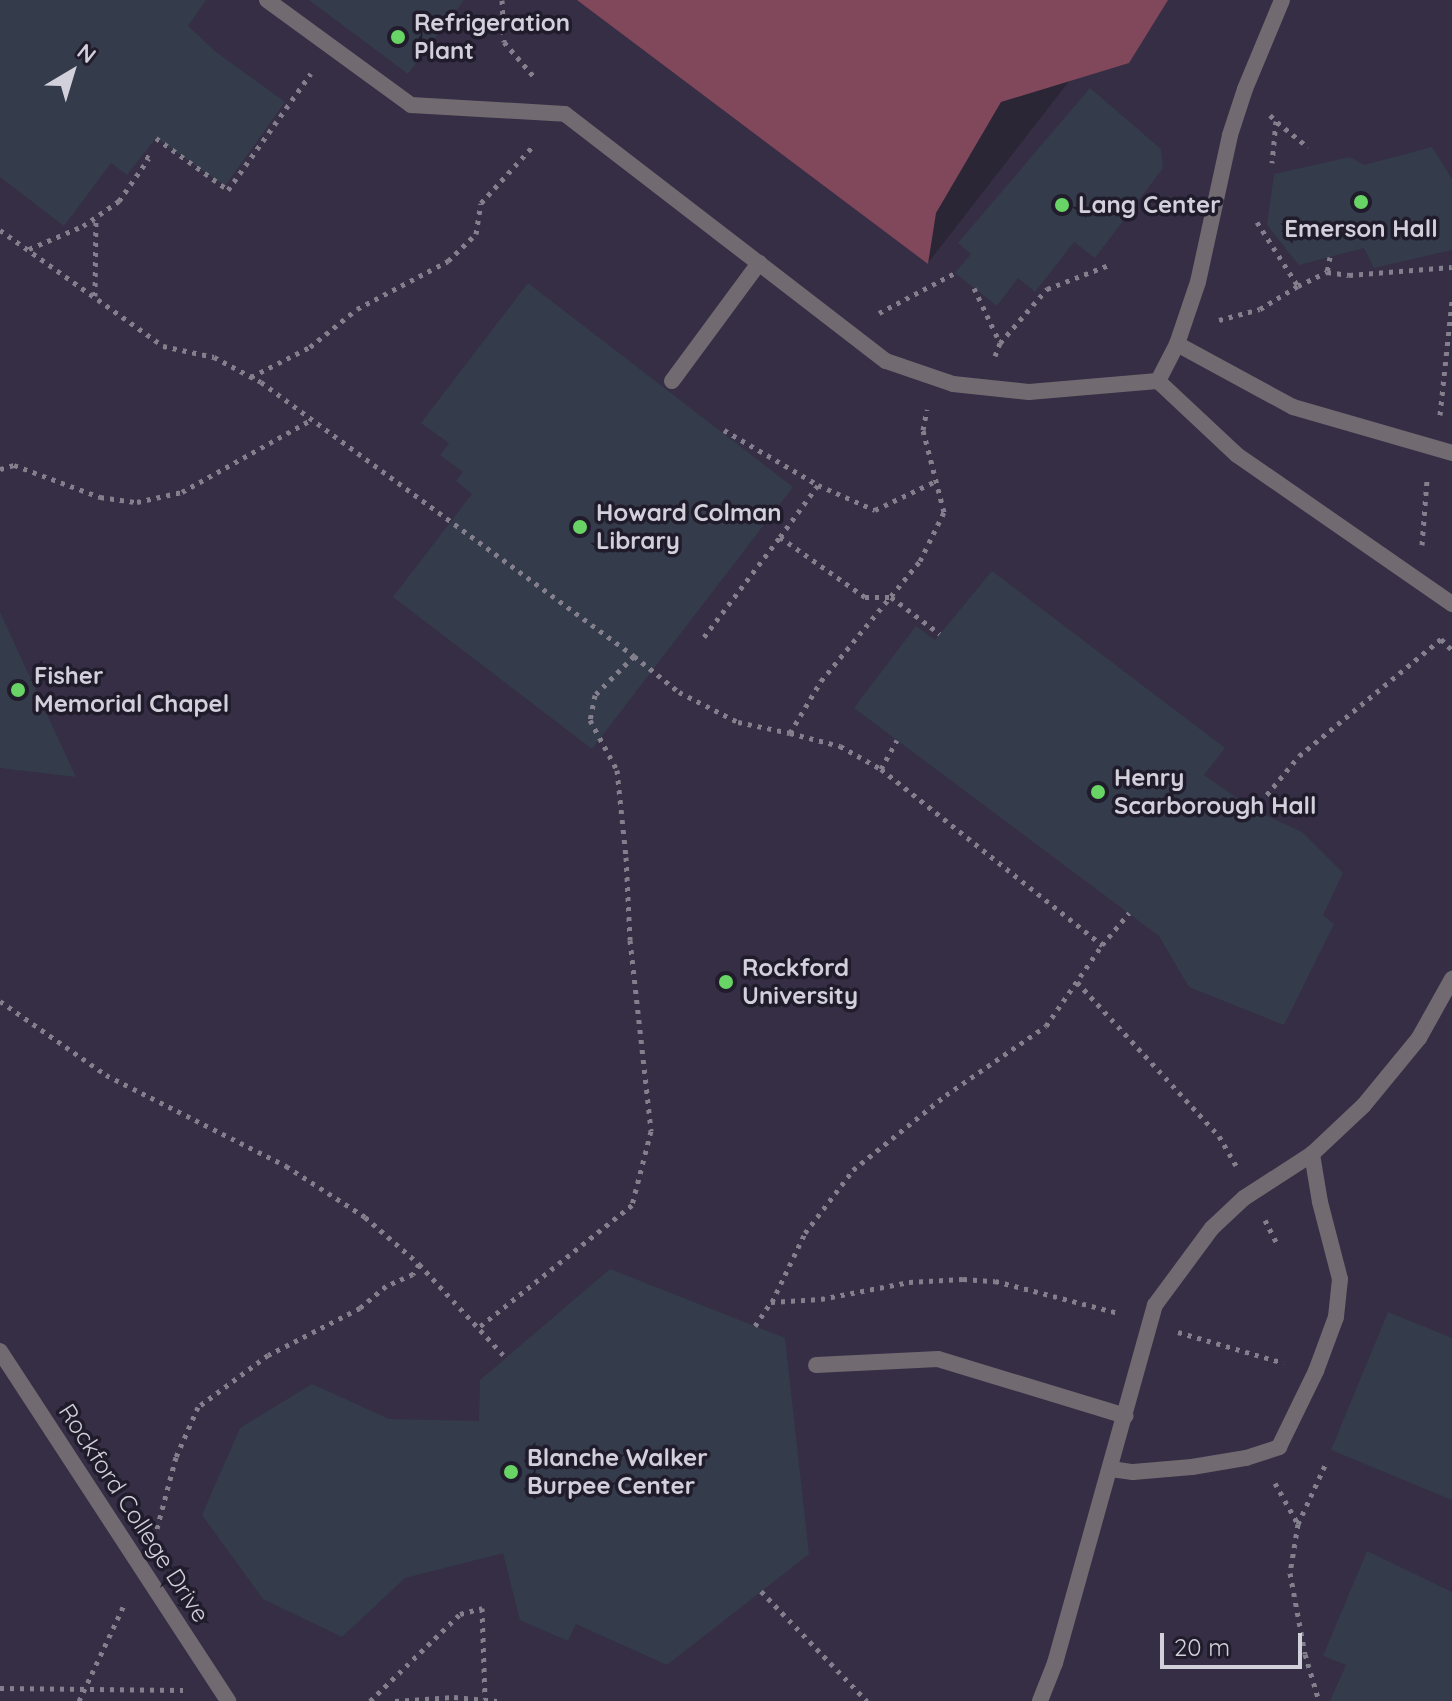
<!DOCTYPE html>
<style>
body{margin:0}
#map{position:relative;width:1452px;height:1701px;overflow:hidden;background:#2b2636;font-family:Quicksand,sans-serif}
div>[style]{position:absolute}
.built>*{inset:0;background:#352e45}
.forest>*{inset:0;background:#81475a}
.building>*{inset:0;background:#343b4b}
.path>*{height:5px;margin-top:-2.5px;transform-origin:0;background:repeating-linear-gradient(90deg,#837f8c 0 4px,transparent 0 10px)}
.service>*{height:16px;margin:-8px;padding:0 8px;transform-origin:8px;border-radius:8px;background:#716a70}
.minor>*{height:16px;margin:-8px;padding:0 8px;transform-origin:8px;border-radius:8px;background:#716a70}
.dots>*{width:22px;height:22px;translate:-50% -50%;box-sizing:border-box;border:4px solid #211c2c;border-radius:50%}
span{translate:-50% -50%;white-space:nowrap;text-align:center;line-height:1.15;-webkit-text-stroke:7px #211c2c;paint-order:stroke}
.poi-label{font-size:24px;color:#d2d0db;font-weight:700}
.left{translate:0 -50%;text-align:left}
.street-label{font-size:24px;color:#d2d0db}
.north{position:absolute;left:32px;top:32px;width:80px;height:80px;-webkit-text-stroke:6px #211c2c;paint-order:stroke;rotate:38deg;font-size:22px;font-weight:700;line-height:32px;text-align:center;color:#d2d0db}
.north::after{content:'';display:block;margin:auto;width:28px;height:36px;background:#d2d0db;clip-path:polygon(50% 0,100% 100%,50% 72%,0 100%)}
.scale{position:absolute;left:1160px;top:1633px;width:142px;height:36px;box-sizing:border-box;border:4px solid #d2d0db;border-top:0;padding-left:10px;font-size:24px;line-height:28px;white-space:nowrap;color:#d2d0db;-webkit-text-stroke:6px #211c2c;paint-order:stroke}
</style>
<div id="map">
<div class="built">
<div style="clip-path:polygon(0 0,590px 0,928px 263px,1132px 0,1452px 0,1452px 1701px,0 1701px)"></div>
</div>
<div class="forest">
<div style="clip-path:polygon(577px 0,1168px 0,1129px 63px,1001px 102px,936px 213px,928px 264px)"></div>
</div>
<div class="building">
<div style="clip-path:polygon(0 0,206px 0,188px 26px,216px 52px,285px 102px,225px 186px,156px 138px,127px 175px,111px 163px,64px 226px,0 177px)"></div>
<div style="clip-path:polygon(309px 0,464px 0,408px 74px)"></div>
<div style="clip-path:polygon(1090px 88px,1161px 149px,1163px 168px,1095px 258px,1074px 242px,1035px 292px,1018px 278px,997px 306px,955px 273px,971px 254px,958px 243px)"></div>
<div style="clip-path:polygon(1432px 147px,1452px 179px,1452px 250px,1374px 268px,1364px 248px,1299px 265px,1267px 225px,1274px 174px,1350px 157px,1364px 165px)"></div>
<div style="clip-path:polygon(528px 283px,793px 487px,592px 749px,393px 597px,472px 494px,456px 481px,463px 472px,440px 455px,449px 443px,421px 423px)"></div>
<div style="clip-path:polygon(992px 571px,1225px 748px,1204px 775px,1254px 810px,1302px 832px,1343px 873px,1323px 915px,1334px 924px,1284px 1025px,1189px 987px,1159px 936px,854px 708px,916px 626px,935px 640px)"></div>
<div style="clip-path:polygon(0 612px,76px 777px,0 768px)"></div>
<div style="clip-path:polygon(610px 1269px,785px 1338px,809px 1554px,667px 1665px,576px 1624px,568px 1641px,520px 1620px,503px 1553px,405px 1578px,342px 1637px,263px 1599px,202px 1515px,240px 1428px,312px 1384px,389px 1419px,479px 1421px,480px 1380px)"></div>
<div style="clip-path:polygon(1388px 1312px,1452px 1338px,1452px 1500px,1331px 1450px)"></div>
<div style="clip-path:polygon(1367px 1551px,1452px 1592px,1452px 1701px,1330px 1701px,1346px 1665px,1323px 1656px)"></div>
</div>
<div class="path">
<div style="left:502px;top:0;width:42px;rotate:87.3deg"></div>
<div style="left:504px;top:42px;width:49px;rotate:49.1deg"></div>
<div style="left:1270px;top:115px;width:8px;rotate:45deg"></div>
<div style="left:1276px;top:121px;width:42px;rotate:95.4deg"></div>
<div style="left:1277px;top:122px;width:40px;rotate:39deg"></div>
<div style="left:156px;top:138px;width:89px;rotate:35.8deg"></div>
<div style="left:228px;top:190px;width:143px;rotate:-54.6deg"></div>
<div style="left:1257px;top:222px;width:76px;rotate:57.4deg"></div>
<div style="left:1298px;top:286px;width:32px;rotate:-26deg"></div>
<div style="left:0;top:230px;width:200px;rotate:35.4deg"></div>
<div style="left:163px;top:346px;width:52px;rotate:12.2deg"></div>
<div style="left:214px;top:357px;width:53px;rotate:28deg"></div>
<div style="left:261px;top:382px;width:463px;rotate:36.3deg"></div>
<div style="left:634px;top:656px;width:55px;rotate:135deg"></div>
<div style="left:595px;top:695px;width:25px;rotate:101deg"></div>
<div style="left:590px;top:720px;width:57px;rotate:61.6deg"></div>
<div style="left:617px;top:770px;width:87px;rotate:84.1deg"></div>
<div style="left:626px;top:857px;width:83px;rotate:87.2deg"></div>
<div style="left:630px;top:940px;width:192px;rotate:83.7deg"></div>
<div style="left:651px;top:1131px;width:76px;rotate:104.4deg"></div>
<div style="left:632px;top:1205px;width:197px;rotate:141.4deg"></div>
<div style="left:29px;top:249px;width:59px;rotate:-23.1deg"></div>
<div style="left:83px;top:226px;width:44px;rotate:-34.8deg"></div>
<div style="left:119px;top:201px;width:52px;rotate:-55.1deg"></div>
<div style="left:149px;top:158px;width:7px;rotate:-153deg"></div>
<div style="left:1330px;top:257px;width:15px;rotate:101deg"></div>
<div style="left:1327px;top:272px;width:22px;rotate:8deg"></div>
<div style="left:1349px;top:275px;width:103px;rotate:-4.4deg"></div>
<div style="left:974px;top:288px;width:61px;rotate:64.7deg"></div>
<div style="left:95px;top:296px;width:78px;rotate:-89.3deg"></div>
<div style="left:879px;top:313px;width:86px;rotate:-27.8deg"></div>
<div style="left:1219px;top:320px;width:42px;rotate:-15deg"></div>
<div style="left:1260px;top:309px;width:44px;rotate:-31.2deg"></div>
<div style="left:995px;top:356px;width:14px;rotate:-69deg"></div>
<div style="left:1000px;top:343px;width:72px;rotate:-49deg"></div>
<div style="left:1047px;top:289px;width:66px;rotate:-21.2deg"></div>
<div style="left:251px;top:377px;width:66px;rotate:-27deg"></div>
<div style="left:310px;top:347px;width:60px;rotate:-39deg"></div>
<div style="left:357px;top:309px;width:103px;rotate:-27.8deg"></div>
<div style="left:448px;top:261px;width:39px;rotate:-44deg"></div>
<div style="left:476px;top:234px;width:31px;rotate:-81deg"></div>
<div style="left:481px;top:203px;width:77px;rotate:-47.6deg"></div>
<div style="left:1440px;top:415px;width:115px;rotate:-84deg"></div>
<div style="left:724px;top:430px;width:109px;rotate:30.3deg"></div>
<div style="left:0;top:469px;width:15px;rotate:-16deg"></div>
<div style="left:14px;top:465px;width:92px;rotate:20.4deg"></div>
<div style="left:100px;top:497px;width:37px;rotate:8deg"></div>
<div style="left:137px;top:502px;width:46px;rotate:-12.5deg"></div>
<div style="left:182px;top:492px;width:148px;rotate:-29.2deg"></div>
<div style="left:780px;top:537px;width:64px;rotate:-53.8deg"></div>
<div style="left:818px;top:485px;width:62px;rotate:23.7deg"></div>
<div style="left:875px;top:510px;width:68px;rotate:-25.4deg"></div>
<div style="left:1422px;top:545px;width:65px;rotate:-85.6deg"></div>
<div style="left:704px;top:637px;width:126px;rotate:-52.8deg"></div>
<div style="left:780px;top:537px;width:104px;rotate:35.2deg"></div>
<div style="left:865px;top:597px;width:26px"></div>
<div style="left:891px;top:597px;width:61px;rotate:37.1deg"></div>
<div style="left:634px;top:656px;width:58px;rotate:38.7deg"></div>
<div style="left:679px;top:692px;width:66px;rotate:27deg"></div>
<div style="left:738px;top:722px;width:53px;rotate:11.9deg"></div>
<div style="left:790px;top:733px;width:61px;rotate:-59.2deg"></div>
<div style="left:821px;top:681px;width:156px;rotate:-50.5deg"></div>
<div style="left:920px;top:561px;width:55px;rotate:-63.9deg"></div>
<div style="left:944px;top:512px;width:85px;rotate:-104.4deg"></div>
<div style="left:923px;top:430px;width:21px;rotate:-79deg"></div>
<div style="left:790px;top:733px;width:52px;rotate:14.6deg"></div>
<div style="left:840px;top:746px;width:47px;rotate:29.3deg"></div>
<div style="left:881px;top:769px;width:33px;rotate:-61deg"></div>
<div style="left:881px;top:769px;width:283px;rotate:38.5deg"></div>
<div style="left:1102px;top:945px;width:42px;rotate:-49.8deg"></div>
<div style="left:1254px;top:810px;width:70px;rotate:-50.2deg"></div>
<div style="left:1299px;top:756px;width:184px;rotate:-39.5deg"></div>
<div style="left:1441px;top:639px;width:16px;rotate:45deg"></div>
<div style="left:1077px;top:982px;width:209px;rotate:47.3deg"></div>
<div style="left:1219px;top:1136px;width:34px;rotate:60deg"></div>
<div style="left:0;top:1001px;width:129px;rotate:34.9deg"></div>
<div style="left:106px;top:1075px;width:202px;rotate:26.8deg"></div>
<div style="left:286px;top:1166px;width:94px;rotate:32.8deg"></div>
<div style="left:365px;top:1217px;width:72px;rotate:41deg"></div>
<div style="left:419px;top:1264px;width:12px;rotate:121deg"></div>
<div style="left:413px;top:1274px;width:30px;rotate:156deg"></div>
<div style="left:386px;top:1286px;width:34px;rotate:140deg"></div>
<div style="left:360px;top:1308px;width:103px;rotate:152.9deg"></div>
<div style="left:268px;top:1355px;width:87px;rotate:143.4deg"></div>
<div style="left:198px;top:1407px;width:55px;rotate:113.7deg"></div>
<div style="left:176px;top:1457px;width:78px;rotate:104.9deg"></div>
<div style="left:1265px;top:1220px;width:27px;rotate:63deg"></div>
<div style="left:419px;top:1264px;width:128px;rotate:47.2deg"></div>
<div style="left:772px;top:1302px;width:76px;rotate:-64.4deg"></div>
<div style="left:805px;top:1233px;width:79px;rotate:-52.7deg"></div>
<div style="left:853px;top:1170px;width:119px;rotate:-38.9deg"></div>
<div style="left:946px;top:1095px;width:121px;rotate:-34.6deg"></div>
<div style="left:1046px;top:1026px;width:98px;rotate:-55.3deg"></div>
<div style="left:755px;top:1326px;width:29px;rotate:-56deg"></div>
<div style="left:771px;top:1302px;width:50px;rotate:-3.4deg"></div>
<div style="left:821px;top:1299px;width:90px;rotate:-10.9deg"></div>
<div style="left:909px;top:1282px;width:54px;rotate:-3.2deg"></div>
<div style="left:963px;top:1279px;width:32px;rotate:4deg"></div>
<div style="left:995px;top:1281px;width:128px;rotate:14.5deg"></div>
<div style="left:1178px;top:1332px;width:110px;rotate:16.3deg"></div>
<div style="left:1275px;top:1483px;width:47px;rotate:60.7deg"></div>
<div style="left:1298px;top:1524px;width:50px;rotate:99.3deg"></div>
<div style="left:1290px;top:1573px;width:82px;rotate:79.5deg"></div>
<div style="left:1305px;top:1654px;width:49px;rotate:73.4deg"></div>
<div style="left:1298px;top:1524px;width:69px;rotate:-65.3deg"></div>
<div style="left:761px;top:1591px;width:153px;rotate:46.1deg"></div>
<div style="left:0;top:1688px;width:183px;rotate:0.6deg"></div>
<div style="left:79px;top:1701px;width:108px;rotate:-64.9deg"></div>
<div style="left:370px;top:1701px;width:125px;rotate:-44deg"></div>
<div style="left:460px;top:1614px;width:23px;rotate:-15deg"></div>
<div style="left:482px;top:1608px;width:91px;rotate:88.1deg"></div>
<div style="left:395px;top:1701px;width:59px;rotate:-3.9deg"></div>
<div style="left:454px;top:1697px;width:43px;rotate:5.3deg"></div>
</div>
<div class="service">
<div style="left:267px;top:0;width:178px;rotate:36.1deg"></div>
<div style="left:411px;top:105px;width:154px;rotate:3.3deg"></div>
<div style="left:565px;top:114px;width:405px;rotate:37.6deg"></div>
<div style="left:886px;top:361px;width:71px;rotate:18.9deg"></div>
<div style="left:953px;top:384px;width:76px;rotate:6deg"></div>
<div style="left:1029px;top:392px;width:129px;rotate:-4.9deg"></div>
<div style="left:1158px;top:381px;width:108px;rotate:43.1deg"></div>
<div style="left:1237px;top:455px;width:262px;rotate:34.7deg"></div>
<div style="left:1177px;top:344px;width:132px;rotate:28.5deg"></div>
<div style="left:1293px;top:407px;width:166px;rotate:16.1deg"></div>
<div style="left:672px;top:381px;width:147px;rotate:-53.6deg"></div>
<div style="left:1158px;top:381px;width:42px;rotate:-62.8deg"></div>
<div style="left:1177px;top:344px;width:65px;rotate:-71.3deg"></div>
<div style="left:1198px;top:282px;width:150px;rotate:-77.7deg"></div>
<div style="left:1230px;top:135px;width:48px;rotate:-71.9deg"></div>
<div style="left:1245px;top:89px;width:96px;rotate:-67.4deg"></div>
<div style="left:816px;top:1365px;width:122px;rotate:-2.8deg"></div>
<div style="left:938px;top:1359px;width:196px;rotate:16.9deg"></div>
<div style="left:1111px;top:1469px;width:22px;rotate:8deg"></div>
<div style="left:1133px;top:1472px;width:59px;rotate:-4.8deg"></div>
<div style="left:1192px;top:1467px;width:55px;rotate:-9.5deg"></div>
<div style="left:1246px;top:1458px;width:35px;rotate:-18deg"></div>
<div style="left:1279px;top:1447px;width:85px;rotate:-64deg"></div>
<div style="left:1316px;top:1371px;width:58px;rotate:-69.7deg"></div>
<div style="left:1336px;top:1317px;width:38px;rotate:-84deg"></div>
<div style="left:1340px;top:1279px;width:80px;rotate:-104.6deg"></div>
<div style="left:1320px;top:1202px;width:49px;rotate:-99.5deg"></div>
<div style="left:1040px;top:1701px;width:41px;rotate:-68.5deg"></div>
<div style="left:1055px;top:1663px;width:372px;rotate:-74.4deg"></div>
<div style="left:1155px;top:1305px;width:96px;rotate:-53.5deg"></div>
<div style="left:1212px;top:1228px;width:44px;rotate:-43.2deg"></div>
<div style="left:1244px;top:1198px;width:81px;rotate:-32.9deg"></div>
<div style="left:1312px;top:1154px;width:71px;rotate:-43.3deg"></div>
<div style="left:1364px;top:1105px;width:87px;rotate:-50.6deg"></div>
<div style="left:1419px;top:1038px;width:68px;rotate:-60.8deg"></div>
</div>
<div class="minor">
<div style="left:0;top:1351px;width:418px;rotate:56.9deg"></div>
</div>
<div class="dots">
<div style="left:398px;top:37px;background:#68d465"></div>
<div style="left:1361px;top:202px;background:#68d465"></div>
<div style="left:1062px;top:205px;background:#68d465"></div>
<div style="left:580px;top:527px;background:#68d465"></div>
<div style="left:18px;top:690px;background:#68d465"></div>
<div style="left:1098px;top:792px;background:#68d465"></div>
<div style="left:726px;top:982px;background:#68d465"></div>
<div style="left:511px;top:1472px;background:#68d465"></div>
</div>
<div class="poi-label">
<span class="left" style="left:414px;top:37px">Refrigeration<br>Plant</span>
<span class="left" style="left:1078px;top:205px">Lang Center</span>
<span style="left:1361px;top:229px">Emerson Hall</span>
<span class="left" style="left:596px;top:527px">Howard Colman<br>Library</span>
<span class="left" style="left:34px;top:690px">Fisher<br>Memorial Chapel</span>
<span class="left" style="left:1114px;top:792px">Henry<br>Scarborough Hall</span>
<span class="left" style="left:742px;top:982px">Rockford<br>University</span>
<span class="left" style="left:527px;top:1472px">Blanche Walker<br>Burpee Center</span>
</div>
<div class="street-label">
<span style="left:134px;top:1513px;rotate:57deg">Rockford College Drive</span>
</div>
<div class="north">N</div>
<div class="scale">20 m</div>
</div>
